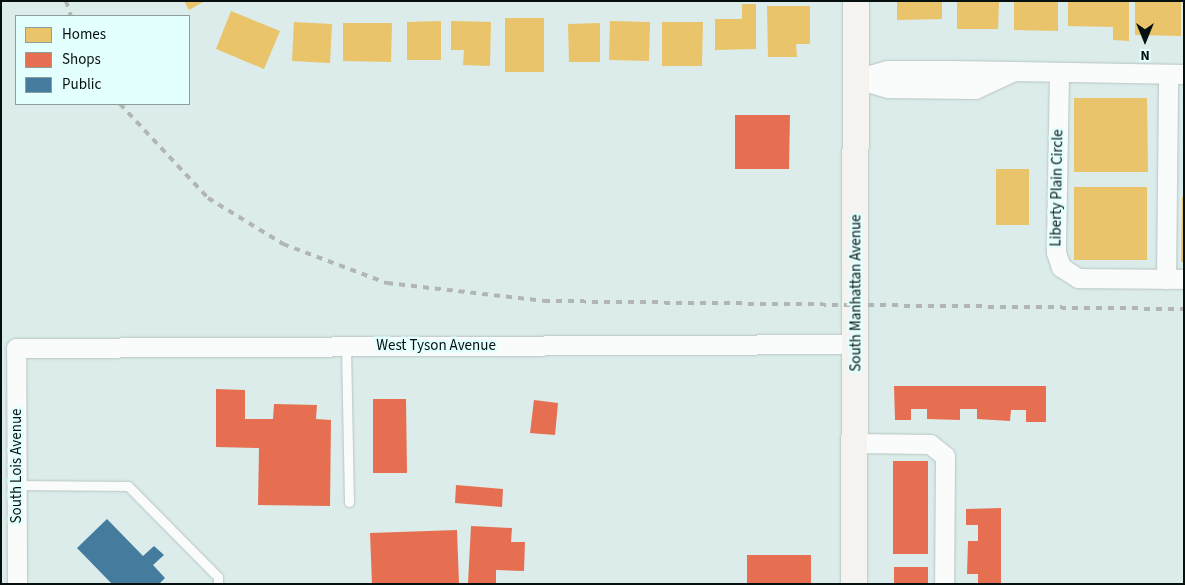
<!DOCTYPE html>
<style>
body{margin:0}
#map{position:relative;width:1185px;height:585px;overflow:hidden;background:#dbecea;font-family:"Source Sans 3",sans-serif}
div>[style]{position:absolute}
.homes>*{inset:0;background:#e9c46a}
.shops>*{inset:0;background:#e76f51}
.public>*{inset:0;background:#457b9d}
.roads{filter:drop-shadow(0 0 1px #b7c4c2) drop-shadow(0 0 1px #b7c4c2)}
.lane>*{height:9px;margin:-4.5px;padding:0 4.5px;transform-origin:4.5px;border-radius:4.5px;background:#fafcfc}
.street>*{height:19px;margin:-9.5px;padding:0 9.5px;transform-origin:9.5px;border-radius:9.5px;background:#fafcfc}
.secondary>*{height:26px;margin:-13px;padding:0 13px;transform-origin:13px;border-radius:13px;background:#f4f3ef}
.rail>*{height:4px;margin-top:-2px;transform-origin:0;background:repeating-linear-gradient(90deg,#b1b5b4 0 6px,transparent 0 12px)}
span{translate:-50% -50%;white-space:nowrap;text-align:center;line-height:1.15;-webkit-text-stroke:5px #e3fffe;paint-order:stroke}
.street-label{font-size:15px;color:#071010}
.frame{position:absolute;inset:0;border:2px solid #071010;pointer-events:none}
.legend{position:absolute;left:15px;top:15px;width:175px;height:90px;box-sizing:border-box;background:#e3fffe;border:1px solid #8b9f9f;margin:0;padding:6px 9px;list-style:none;font-size:15px;color:#071010}
.legend li{display:flex;align-items:center;gap:10px;height:25px}
.legend b{width:25px;border:1px solid #8b9f9f}
.north{position:absolute;left:1120px;top:15px;width:50px;height:50px;-webkit-text-stroke:4px #e3fffe;paint-order:stroke;rotate:180deg;font-size:14px;font-weight:700;line-height:20px;text-align:center;color:#071010}
.north::after{content:'';display:block;margin:auto;width:18px;height:22px;background:#071010;clip-path:polygon(50% 0,100% 100%,50% 72%,0 100%)}
</style>
<div id="map">
<div class="homes">
<div style="clip-path:polygon(184px 1px,205px 1px,189px 10px)"></div>
<div style="clip-path:polygon(897px 1px,942px 1px,942px 19px,897px 20px)"></div>
<div style="clip-path:polygon(1014px 1px,1058px 1px,1058px 31px,1014px 30px)"></div>
<div style="clip-path:polygon(1068px 1px,1129px 1px,1129px 41px,1113px 40px,1113px 27px,1068px 26px)"></div>
<div style="clip-path:polygon(1135px 1px,1181px 1px,1181px 36px,1135px 35px)"></div>
<div style="clip-path:polygon(957px 2px,999px 2px,998px 29px,957px 29px)"></div>
<div style="clip-path:polygon(742px 4px,756px 4px,756px 49px,715px 50px,715px 19px,742px 19px)"></div>
<div style="clip-path:polygon(767px 6px,810px 6px,810px 44px,796px 44px,797px 57px,768px 57px)"></div>
<div style="clip-path:polygon(231px 11px,280px 31px,264px 69px,216px 49px)"></div>
<div style="clip-path:polygon(505px 18px,544px 18px,544px 72px,505px 72px)"></div>
<div style="clip-path:polygon(441px 21px,441px 60px,407px 60px,407px 22px)"></div>
<div style="clip-path:polygon(451px 21px,491px 22px,490px 66px,463px 65px,464px 50px,451px 50px)"></div>
<div style="clip-path:polygon(610px 21px,650px 22px,649px 61px,609px 60px)"></div>
<div style="clip-path:polygon(294px 22px,332px 24px,330px 63px,292px 61px)"></div>
<div style="clip-path:polygon(662px 22px,703px 22px,702px 66px,662px 66px)"></div>
<div style="clip-path:polygon(343px 23px,392px 23px,391px 62px,343px 61px)"></div>
<div style="clip-path:polygon(600px 23px,600px 62px,569px 62px,568px 24px)"></div>
<div style="clip-path:polygon(1074px 98px,1147px 98px,1148px 172px,1074px 172px)"></div>
<div style="clip-path:polygon(996px 169px,1029px 169px,1029px 225px,996px 225px)"></div>
<div style="clip-path:polygon(1074px 187px,1147px 187px,1147px 260px,1074px 260px)"></div>
<div style="clip-path:polygon(1184px 197px,1184px 262px,1181px 262px,1182px 197px)"></div>
</div>
<div class="shops">
<div style="clip-path:polygon(735px 115px,790px 115px,789px 169px,735px 169px)"></div>
<div style="clip-path:polygon(894px 386px,1046px 386px,1046px 422px,1026px 422px,1026px 410px,1011px 410px,1010px 421px,977px 419px,977px 409px,960px 409px,960px 420px,927px 419px,927px 409px,911px 409px,911px 420px,895px 420px)"></div>
<div style="clip-path:polygon(216px 389px,245px 390px,245px 419px,273px 419px,274px 404px,317px 405px,316px 419px,331px 420px,330px 506px,258px 505px,259px 448px,216px 447px)"></div>
<div style="clip-path:polygon(373px 399px,406px 399px,407px 473px,373px 473px)"></div>
<div style="clip-path:polygon(534px 400px,558px 403px,555px 435px,530px 433px)"></div>
<div style="clip-path:polygon(893px 461px,928px 461px,928px 554px,893px 554px)"></div>
<div style="clip-path:polygon(456px 485px,503px 489px,502px 507px,455px 503px)"></div>
<div style="clip-path:polygon(1001px 508px,1001px 584px,978px 584px,978px 574px,967px 574px,968px 541px,978px 541px,978px 525px,966px 525px,966px 509px)"></div>
<div style="clip-path:polygon(471px 526px,512px 528px,511px 542px,525px 542px,524px 571px,496px 570px,496px 584px,468px 583px)"></div>
<div style="clip-path:polygon(457px 530px,459px 584px,372px 584px,370px 533px)"></div>
<div style="clip-path:polygon(747px 555px,811px 555px,811px 584px,747px 584px)"></div>
<div style="clip-path:polygon(894px 567px,928px 567px,928px 584px,894px 584px)"></div>
</div>
<div class="public">
<div style="clip-path:polygon(107px 519px,143px 556px,154px 546px,164px 555px,153px 565px,165px 578px,159px 584px,112px 584px,77px 548px)"></div>
</div>
<div class="roads">
<div class="lane">
<div style="left:346px;top:346px;width:156px;rotate:88.9deg"></div>
<div style="left:17px;top:485px;width:111px;rotate:0.5deg"></div>
<div style="left:128px;top:486px;width:128px;rotate:45.3deg"></div>
<div style="left:218px;top:577px;width:7px;rotate:90deg"></div>
</div>
<div class="street">
<div style="left:888px;top:70px;width:61px"></div>
<div style="left:949px;top:70px;width:65px;rotate:0.9deg"></div>
<div style="left:1014px;top:71px;width:43px;rotate:155.2deg"></div>
<div style="left:975px;top:89px;width:87px;rotate:-179.3deg"></div>
<div style="left:888px;top:88px;width:33px;rotate:-164deg"></div>
<div style="left:856px;top:79px;width:33px;rotate:-16deg"></div>
<div style="left:1014px;top:71px;width:170px;rotate:1deg"></div>
<div style="left:1059px;top:72px;width:180px;rotate:91deg"></div>
<div style="left:1056px;top:252px;width:16px;rotate:72deg"></div>
<div style="left:1061px;top:267px;width:20px;rotate:33deg"></div>
<div style="left:1078px;top:278px;width:106px;rotate:0.5deg"></div>
<div style="left:1166px;top:279px;width:205px;rotate:-89.4deg"></div>
<div style="left:855px;top:443px;width:75px;rotate:0.8deg"></div>
<div style="left:930px;top:444px;width:19px;rotate:39deg"></div>
<div style="left:945px;top:456px;width:128px;rotate:90.4deg"></div>
<div style="left:17px;top:584px;width:236px;rotate:-90.2deg"></div>
<div style="left:16px;top:348px;width:840px;rotate:-0.27deg"></div>
</div>
<div class="secondary">
<div style="left:854px;top:584px;width:583px;rotate:-89.8deg"></div>
</div>
</div>
<div class="rail">
<div style="left:66px;top:1px;width:16px;rotate:72deg"></div>
<div style="left:120px;top:104px;width:129px;rotate:46.9deg"></div>
<div style="left:208px;top:198px;width:88px;rotate:31.5deg"></div>
<div style="left:283px;top:244px;width:111px;rotate:20.6deg"></div>
<div style="left:387px;top:283px;width:158px;rotate:6.5deg"></div>
<div style="left:544px;top:301px;width:640px;rotate:0.72deg"></div>
</div>
<div class="street-label">
<span style="left:1057px;top:188px;rotate:-89deg">Liberty Plain Circle</span>
<span style="left:856px;top:293px;rotate:-90deg">South Manhattan Avenue</span>
<span style="left:436px;top:346px">West Tyson Avenue</span>
<span style="left:17px;top:466px;rotate:-90deg">South Lois Avenue</span>
</div>
<div class="frame"></div>
<ul class="legend">
<li><b style="height:14px;background:#e9c46a"></b>Homes</li>
<li><b style="height:14px;background:#e76f51"></b>Shops</li>
<li><b style="height:14px;background:#457b9d"></b>Public</li>
</ul>
<div class="north">N</div>
</div>
